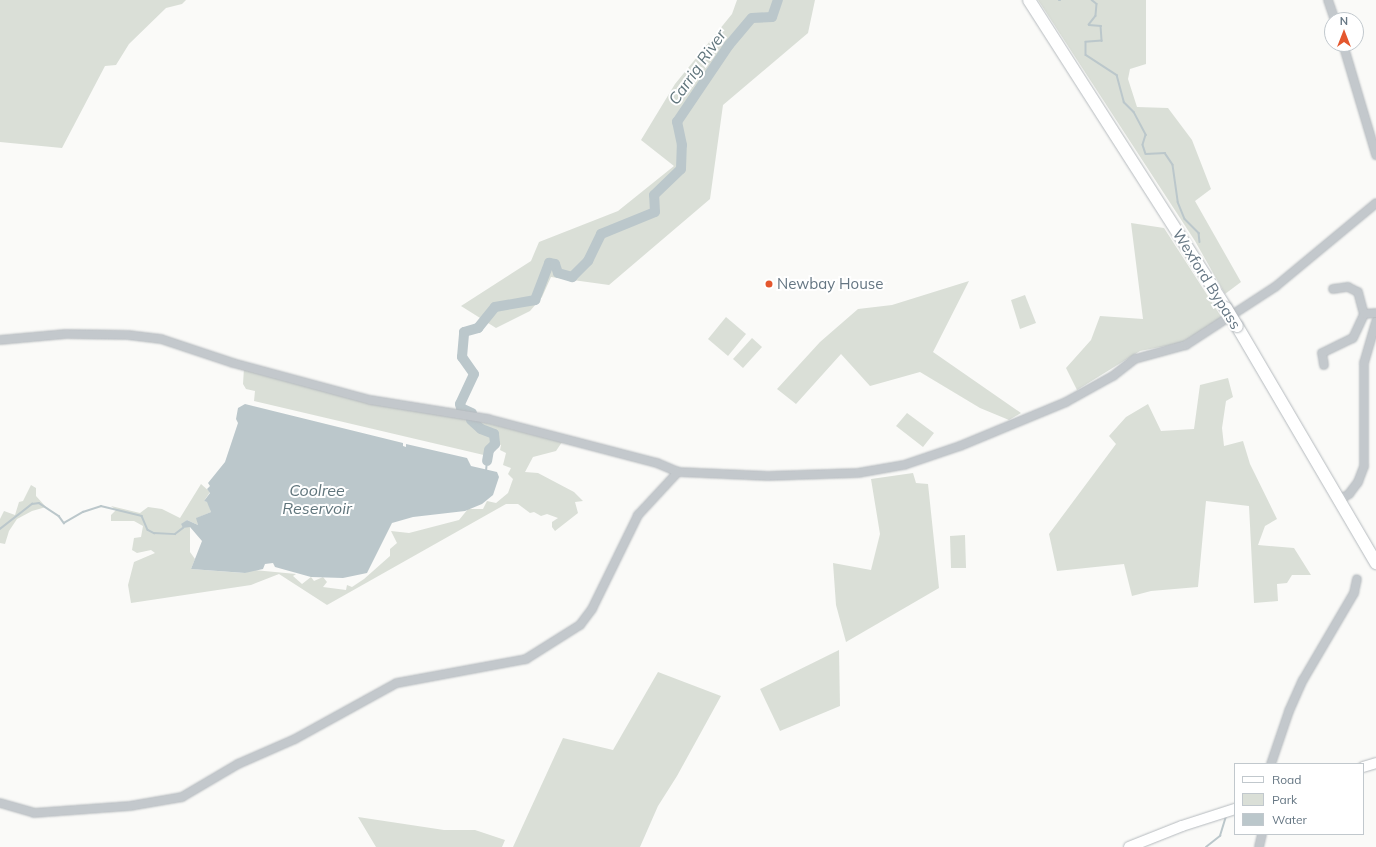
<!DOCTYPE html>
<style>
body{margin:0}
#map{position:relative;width:1376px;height:847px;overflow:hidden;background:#fafaf8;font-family:Mulish,sans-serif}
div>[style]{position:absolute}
.green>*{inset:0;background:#dadfd7}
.water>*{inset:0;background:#bbc7cb}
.stream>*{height:1.5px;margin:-0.75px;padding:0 0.75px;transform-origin:0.75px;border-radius:0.75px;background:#bbc7cb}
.river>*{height:10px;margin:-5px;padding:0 5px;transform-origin:5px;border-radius:5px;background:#bbc7cb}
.roads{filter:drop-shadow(0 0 1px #b5babe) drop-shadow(0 0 1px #b5babe)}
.minor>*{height:8px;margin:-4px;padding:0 4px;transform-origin:4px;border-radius:4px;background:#c3c8cc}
.major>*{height:10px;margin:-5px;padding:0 5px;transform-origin:5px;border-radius:5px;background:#fff}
.highway>*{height:12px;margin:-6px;padding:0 6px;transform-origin:6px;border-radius:6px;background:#fff}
.bridges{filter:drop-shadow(0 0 1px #b4b9bd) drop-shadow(0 0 1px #b4b9bd)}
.highway-bridge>*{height:12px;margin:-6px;padding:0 6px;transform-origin:6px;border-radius:6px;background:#fff}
.dots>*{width:11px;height:11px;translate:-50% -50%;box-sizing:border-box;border:2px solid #fff;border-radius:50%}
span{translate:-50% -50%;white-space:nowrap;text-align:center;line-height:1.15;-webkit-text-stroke:4px #fff;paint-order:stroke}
.street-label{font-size:15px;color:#657683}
.poi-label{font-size:15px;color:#657683}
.left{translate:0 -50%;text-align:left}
.water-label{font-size:16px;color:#60757c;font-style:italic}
.legend{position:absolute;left:1234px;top:763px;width:130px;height:72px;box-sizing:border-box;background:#fff;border:1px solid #c1c8cd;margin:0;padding:5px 7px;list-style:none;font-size:12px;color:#657683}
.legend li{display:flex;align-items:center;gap:8px;height:20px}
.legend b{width:20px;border:1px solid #c1c8cd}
.north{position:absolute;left:1324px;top:12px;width:40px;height:40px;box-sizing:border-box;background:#fff;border:1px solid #c1c8cd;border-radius:50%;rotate:0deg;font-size:11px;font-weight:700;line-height:16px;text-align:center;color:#657683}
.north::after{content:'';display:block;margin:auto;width:14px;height:18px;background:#e4572e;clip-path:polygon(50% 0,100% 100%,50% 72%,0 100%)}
</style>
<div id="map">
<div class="green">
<div style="clip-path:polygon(0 0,186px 0,182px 4px,166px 8px,129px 44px,116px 65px,105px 66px,62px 148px,0 142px)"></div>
<div style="clip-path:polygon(737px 0,815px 0,808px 33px,723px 105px,710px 199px,609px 285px,551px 277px,542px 297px,530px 311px,496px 328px,461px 306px,531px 261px,539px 242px,618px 211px,674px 166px,641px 140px,675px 84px,732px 14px)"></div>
<div style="clip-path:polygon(1038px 0,1146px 0,1146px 64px,1130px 69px,1128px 79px,1137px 107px,1168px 108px,1192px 140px,1211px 189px,1195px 201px,1241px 282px,1225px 294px,1195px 241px)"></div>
<div style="clip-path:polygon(1131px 223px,1164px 228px,1222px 318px,1181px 343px,1140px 351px,1077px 390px,1066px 368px,1091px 340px,1100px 316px,1143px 319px)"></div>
<div style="clip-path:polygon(969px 281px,933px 352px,1021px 413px,1009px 420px,980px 408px,920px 372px,870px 386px,841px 354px,796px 404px,777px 389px,820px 342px,858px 309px,892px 305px)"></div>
<div style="clip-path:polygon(1025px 295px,1036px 323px,1020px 329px,1011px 300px)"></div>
<div style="clip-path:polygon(726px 317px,746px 334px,728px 356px,708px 339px)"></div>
<div style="clip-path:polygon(752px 338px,762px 347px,743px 368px,733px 359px)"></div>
<div style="clip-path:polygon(244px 368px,487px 423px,562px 442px,556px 451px,533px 457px,525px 472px,538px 473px,574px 492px,583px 501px,575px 502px,578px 513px,555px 531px,552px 527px,552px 522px,558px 518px,547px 514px,541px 516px,534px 512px,530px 513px,518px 504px,506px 504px,327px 605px,279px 574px,251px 585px,131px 603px,128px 585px,134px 562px,155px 553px,151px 550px,137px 553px,132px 550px,134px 538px,141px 537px,143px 526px,134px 521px,111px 521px,111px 515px,116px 510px,111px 506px,140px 513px,148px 507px,162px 509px,180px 518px,201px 484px,210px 492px,204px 501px,208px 502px,211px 512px,197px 518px,198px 525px,187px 520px,181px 525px,190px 527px,190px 552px,195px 559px,191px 569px,244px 573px,253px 570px,296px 574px,293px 576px,302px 584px,311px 577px,314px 581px,323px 577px,327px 582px,323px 587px,346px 590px,347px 585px,352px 587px,364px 579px,390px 556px,390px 549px,397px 543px,391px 531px,409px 533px,459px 520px,468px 509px,483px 509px,487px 501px,496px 503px,508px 493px,513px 479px,508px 474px,511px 468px,503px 465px,506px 453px,500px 450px,501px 445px,495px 444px,488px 456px,254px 401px,255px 391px,246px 389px,243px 384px)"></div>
<div style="clip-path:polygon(1228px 378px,1233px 397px,1226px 401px,1222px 428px,1224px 446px,1243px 441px,1250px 464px,1277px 519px,1265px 526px,1258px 545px,1294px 548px,1311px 575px,1292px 575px,1287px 583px,1277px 584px,1278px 601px,1254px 603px,1249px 506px,1206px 501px,1198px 587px,1151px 591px,1132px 596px,1124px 564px,1057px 571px,1049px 534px,1116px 444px,1109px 436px,1126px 417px,1148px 404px,1161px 431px,1194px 429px,1200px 385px)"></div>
<div style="clip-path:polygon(907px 413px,934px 433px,923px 447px,896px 426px)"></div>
<div style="clip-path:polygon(913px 473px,916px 483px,928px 484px,939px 588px,846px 642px,836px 605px,833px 563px,871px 570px,880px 534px,871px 479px)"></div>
<div style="clip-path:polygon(31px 485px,36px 488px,36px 496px,46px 507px,32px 511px,17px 519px,9px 531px,5px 544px,0 543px,0 519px,4px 511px,15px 515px,19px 502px,23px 501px)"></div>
<div style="clip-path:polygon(965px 535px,966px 568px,951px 568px,950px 536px)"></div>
<div style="clip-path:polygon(839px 650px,840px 706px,780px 731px,760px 689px)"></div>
<div style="clip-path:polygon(658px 672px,721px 696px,677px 776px,658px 806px,640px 847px,513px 847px,563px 738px,613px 750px)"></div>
<div style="clip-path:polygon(358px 817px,444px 830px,475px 830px,505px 840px,502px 847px,376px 847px)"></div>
</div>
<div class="water">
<div style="clip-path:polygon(245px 404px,403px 443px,403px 446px,406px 447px,406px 444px,467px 458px,471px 466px,497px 472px,499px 477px,493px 495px,482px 504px,465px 511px,413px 517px,392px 523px,367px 573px,343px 578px,311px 577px,275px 567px,273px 563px,265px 564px,263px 569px,245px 573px,191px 569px,202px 541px,190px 527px,183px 528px,181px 524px,187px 520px,198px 525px,196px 518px,211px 512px,207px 502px,204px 501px,210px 493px,207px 489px,210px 486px,208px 483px,225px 462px,238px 423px,236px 419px,238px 408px)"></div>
</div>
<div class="stream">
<div style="left:1059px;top:0;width:1px"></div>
<div style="left:1092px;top:0;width:6px;rotate:39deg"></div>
<div style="left:1097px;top:4px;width:12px;rotate:95deg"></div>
<div style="left:1096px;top:16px;width:11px;rotate:128deg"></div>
<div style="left:1089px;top:25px;width:12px;rotate:5deg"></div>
<div style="left:1101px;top:26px;width:15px;rotate:86deg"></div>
<div style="left:1102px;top:41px;width:16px;rotate:176deg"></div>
<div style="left:1086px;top:42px;width:13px;rotate:90deg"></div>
<div style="left:1086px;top:55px;width:37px;rotate:33deg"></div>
<div style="left:1117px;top:75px;width:28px;rotate:75deg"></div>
<div style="left:1124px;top:102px;width:14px;rotate:45deg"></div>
<div style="left:1134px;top:112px;width:26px;rotate:62deg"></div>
<div style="left:1146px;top:135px;width:10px;rotate:107deg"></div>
<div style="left:1143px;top:145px;width:9px;rotate:72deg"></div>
<div style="left:1146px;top:154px;width:19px;rotate:-3deg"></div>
<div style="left:1165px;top:153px;width:14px;rotate:56deg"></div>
<div style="left:1173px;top:165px;width:37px;rotate:82deg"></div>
<div style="left:1178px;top:202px;width:18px;rotate:68deg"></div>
<div style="left:1185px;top:219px;width:20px;rotate:45deg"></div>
<div style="left:1199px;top:233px;width:9px;rotate:84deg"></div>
<div style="left:486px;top:471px;width:10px;rotate:-84deg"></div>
<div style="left:0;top:529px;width:41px;rotate:-38deg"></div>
<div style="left:32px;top:504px;width:7px;rotate:-8deg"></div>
<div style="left:39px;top:503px;width:24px;rotate:33deg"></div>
<div style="left:59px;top:516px;width:9px;rotate:54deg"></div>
<div style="left:64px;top:523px;width:22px;rotate:-30deg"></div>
<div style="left:83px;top:512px;width:19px;rotate:-18deg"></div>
<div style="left:101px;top:506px;width:42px;rotate:13.7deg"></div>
<div style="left:142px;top:516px;width:15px;rotate:67deg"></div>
<div style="left:148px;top:530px;width:7px;rotate:27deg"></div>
<div style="left:154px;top:533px;width:21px;rotate:3deg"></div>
<div style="left:175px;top:534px;width:10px;rotate:-37deg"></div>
<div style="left:1206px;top:847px;width:18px;rotate:-38deg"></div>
<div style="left:1220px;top:836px;width:21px;rotate:-73deg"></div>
</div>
<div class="river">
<div style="left:472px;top:413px;width:12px;rotate:-156deg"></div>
<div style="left:461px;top:408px;width:4px;rotate:-104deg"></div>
<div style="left:460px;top:404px;width:33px;rotate:-65deg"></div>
<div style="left:474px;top:374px;width:21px;rotate:-125deg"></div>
<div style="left:462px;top:357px;width:25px;rotate:-85deg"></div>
<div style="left:464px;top:332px;width:15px;rotate:-16deg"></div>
<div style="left:478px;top:328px;width:27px;rotate:-51deg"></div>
<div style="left:495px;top:307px;width:41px;rotate:-9.9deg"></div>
<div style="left:535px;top:300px;width:40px;rotate:-69deg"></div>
<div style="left:549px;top:263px;width:6px;rotate:9deg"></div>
<div style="left:555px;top:264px;width:9px;rotate:72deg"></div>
<div style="left:558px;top:273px;width:15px;rotate:16deg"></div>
<div style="left:572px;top:277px;width:23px;rotate:-45deg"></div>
<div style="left:588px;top:261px;width:30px;rotate:-64deg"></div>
<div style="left:601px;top:234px;width:58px;rotate:-22.2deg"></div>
<div style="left:655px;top:212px;width:17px;rotate:-93deg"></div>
<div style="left:654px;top:195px;width:37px;rotate:-44deg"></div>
<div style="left:681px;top:169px;width:24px;rotate:-88deg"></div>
<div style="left:682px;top:145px;width:24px;rotate:-102deg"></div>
<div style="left:677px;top:122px;width:93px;rotate:-56deg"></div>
<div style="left:729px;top:45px;width:35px;rotate:-50deg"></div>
<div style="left:752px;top:18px;width:20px;rotate:-3deg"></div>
<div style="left:772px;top:17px;width:18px;rotate:-71deg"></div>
<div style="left:471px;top:420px;width:13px;rotate:42deg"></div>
<div style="left:481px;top:429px;width:14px;rotate:21deg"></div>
<div style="left:494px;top:434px;width:10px;rotate:84deg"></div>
<div style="left:495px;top:444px;width:8px;rotate:135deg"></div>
<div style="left:489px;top:450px;width:11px;rotate:100deg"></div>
</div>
<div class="roads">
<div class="minor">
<div style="left:1328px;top:0;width:21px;rotate:71deg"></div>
<div style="left:1343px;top:44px;width:116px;rotate:73.4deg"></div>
<div style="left:1333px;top:289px;width:15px;rotate:-8deg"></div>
<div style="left:1348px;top:287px;width:11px;rotate:27deg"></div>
<div style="left:1358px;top:292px;width:23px;rotate:75deg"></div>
<div style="left:0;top:340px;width:66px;rotate:-5.2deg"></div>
<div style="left:66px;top:334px;width:62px;rotate:0.9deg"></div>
<div style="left:128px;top:335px;width:33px;rotate:7deg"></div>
<div style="left:161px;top:339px;width:76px;rotate:18.4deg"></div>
<div style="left:233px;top:363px;width:142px;rotate:15.1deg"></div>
<div style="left:370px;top:400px;width:120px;rotate:9.1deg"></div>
<div style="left:488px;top:419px;width:175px;rotate:14.6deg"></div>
<div style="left:657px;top:463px;width:23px;rotate:23deg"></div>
<div style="left:678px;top:472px;width:90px;rotate:2.5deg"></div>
<div style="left:768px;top:476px;width:90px;rotate:-1.9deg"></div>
<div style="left:858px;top:473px;width:47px;rotate:-9.9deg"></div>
<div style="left:904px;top:465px;width:59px;rotate:-18.7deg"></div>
<div style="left:960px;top:446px;width:115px;rotate:-22.5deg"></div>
<div style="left:1066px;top:402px;width:54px;rotate:-29deg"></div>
<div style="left:1113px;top:376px;width:28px;rotate:-38deg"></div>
<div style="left:1135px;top:359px;width:53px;rotate:-15.4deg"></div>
<div style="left:1186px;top:345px;width:106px;rotate:-33.1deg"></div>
<div style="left:1275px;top:287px;width:131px;rotate:-39.7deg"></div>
<div style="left:1324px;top:365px;width:12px;rotate:-99deg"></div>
<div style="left:1322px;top:353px;width:34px;rotate:-26deg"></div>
<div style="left:1353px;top:338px;width:26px;rotate:-65deg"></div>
<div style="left:1364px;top:314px;width:12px;rotate:-5deg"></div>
<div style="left:1339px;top:500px;width:12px;rotate:-31deg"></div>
<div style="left:1349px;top:494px;width:15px;rotate:-53deg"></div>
<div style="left:1358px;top:482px;width:17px;rotate:-69deg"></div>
<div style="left:1364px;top:466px;width:103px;rotate:-90deg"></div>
<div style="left:1364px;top:363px;width:43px;rotate:-73.7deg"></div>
<div style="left:1271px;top:764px;width:56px;rotate:-71.2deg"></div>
<div style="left:1289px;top:711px;width:34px;rotate:-66deg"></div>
<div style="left:1303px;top:680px;width:101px;rotate:-59.6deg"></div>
<div style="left:1354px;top:593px;width:14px;rotate:-78deg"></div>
<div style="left:0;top:803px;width:35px;rotate:16deg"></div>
<div style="left:34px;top:813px;width:96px;rotate:-4.2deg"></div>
<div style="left:130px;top:806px;width:53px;rotate:-9.8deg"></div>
<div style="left:182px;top:797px;width:65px;rotate:-30.5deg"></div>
<div style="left:238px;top:764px;width:62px;rotate:-23.7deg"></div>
<div style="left:295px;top:739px;width:116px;rotate:-28.8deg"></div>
<div style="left:397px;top:683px;width:131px;rotate:-10.5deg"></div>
<div style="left:526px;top:659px;width:64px;rotate:-32.2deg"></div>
<div style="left:580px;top:625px;width:20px;rotate:-53deg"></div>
<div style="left:592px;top:609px;width:105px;rotate:-63.9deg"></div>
<div style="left:638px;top:515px;width:59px;rotate:-47.1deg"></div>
<div style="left:1259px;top:847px;width:13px;rotate:-77deg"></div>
</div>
<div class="major">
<div style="left:1363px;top:767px;width:14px;rotate:-17deg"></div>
<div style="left:1129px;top:847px;width:57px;rotate:-21.6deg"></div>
<div style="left:1182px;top:826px;width:56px;rotate:-17.8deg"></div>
</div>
<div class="highway">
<div style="left:1029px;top:0;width:366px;rotate:57.4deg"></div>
<div style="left:1237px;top:326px;width:275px;rotate:59.6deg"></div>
</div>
</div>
<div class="bridges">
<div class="highway-bridge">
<div style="left:1226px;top:308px;width:21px;rotate:59deg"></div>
</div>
</div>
<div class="dots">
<div style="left:769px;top:284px;background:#e4572e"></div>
</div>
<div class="street-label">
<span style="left:1207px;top:279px;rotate:58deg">Wexford Bypass</span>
</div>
<div class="poi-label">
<span class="left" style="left:777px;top:284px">Newbay House</span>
</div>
<div class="water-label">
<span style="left:697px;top:67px;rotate:-55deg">Carrig River</span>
<span style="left:317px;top:499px">Coolree<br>Reservoir</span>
</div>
<ul class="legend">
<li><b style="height:5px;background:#fff"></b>Road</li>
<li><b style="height:11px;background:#dadfd7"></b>Park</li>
<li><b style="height:11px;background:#bbc7cb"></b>Water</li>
</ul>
<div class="north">N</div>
</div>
